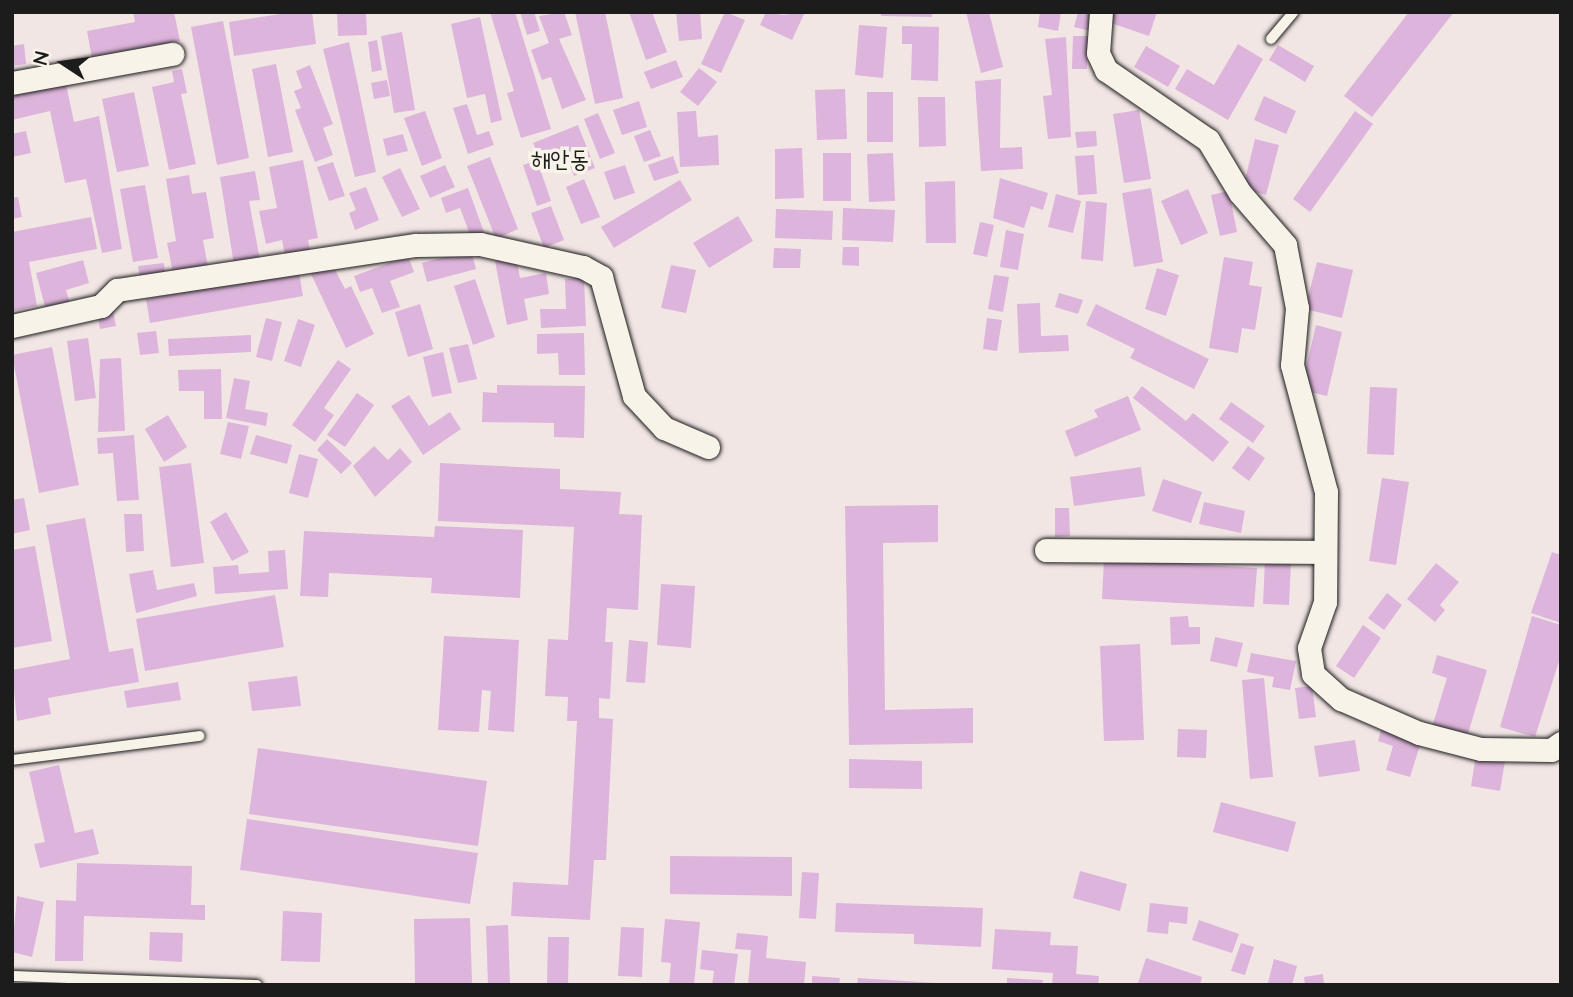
<!DOCTYPE html>
<meta charset="utf-8">
<style>
body{margin:0}
#map{position:relative;width:1573px;height:997px;overflow:hidden;background:#f2e6e5;font-family:"Architects Daughter","Poor Story",sans-serif}
div>[style]{position:absolute}
.building>*{inset:0;background:#ddb4db}
.roads{filter:drop-shadow(0 0 2px #1c1c1c) drop-shadow(0 0 2px #1c1c1c)}
.lane>*{height:10px;margin:-5px;padding:0 5px;transform-origin:5px;border-radius:5px;background:#f7f3e8}
.street>*{height:23px;margin:-11.5px;padding:0 11.5px;transform-origin:11.5px;border-radius:11.5px;background:#f7f3e8}
span{translate:-50% -50%;white-space:nowrap;text-align:center;line-height:1.15;-webkit-text-stroke:7px #f7f3e8;paint-order:stroke}
.quarter-label{font-size:24px;color:#1c1c1c}
.frame{position:absolute;inset:0;border:14px solid #1c1c1c;pointer-events:none}
.north{position:absolute;left:28px;top:28px;width:70px;height:70px;-webkit-text-stroke:5px #f7f3e8;paint-order:stroke;rotate:283deg;font-size:19px;font-weight:700;line-height:28px;text-align:center;color:#1c1c1c}
.north::after{content:'';display:block;margin:auto;width:24px;height:32px;background:#1c1c1c;clip-path:polygon(50% 0,100% 100%,50% 72%,0 100%)}
</style>
<div id="map">
<div class="building">
<div style="clip-path:polygon(133px 12px,174px 12px,180px 41px,92px 58px,87px 31px,135px 22px)"></div>
<div style="clip-path:polygon(293px 12px,312px 12px,316px 44px,234px 56px,229px 22px)"></div>
<div style="clip-path:polygon(337px 12px,366px 12px,367px 35px,338px 36px)"></div>
<div style="clip-path:polygon(490px 12px,515px 12px,551px 129px,521px 138px,507px 93px,514px 91px)"></div>
<div style="clip-path:polygon(520px 12px,534px 12px,540px 31px,527px 35px)"></div>
<div style="clip-path:polygon(564px 12px,572px 35px,559px 39px,586px 100px,562px 109px,551px 77px,542px 80px,531px 50px,549px 43px,539px 16px)"></div>
<div style="clip-path:polygon(575px 12px,605px 12px,623px 98px,595px 104px)"></div>
<div style="clip-path:polygon(629px 12px,652px 12px,667px 52px,646px 60px)"></div>
<div style="clip-path:polygon(676px 12px,700px 12px,702px 39px,679px 41px)"></div>
<div style="clip-path:polygon(725px 12px,745px 20px,721px 73px,701px 64px)"></div>
<div style="clip-path:polygon(766px 12px,783px 15px,805px 12px,792px 40px,760px 25px)"></div>
<div style="clip-path:polygon(881px 12px,932px 12px,932px 17px,881px 16px)"></div>
<div style="clip-path:polygon(966px 12px,989px 12px,1003px 67px,981px 73px)"></div>
<div style="clip-path:polygon(1040px 12px,1061px 12px,1058px 31px,1038px 27px)"></div>
<div style="clip-path:polygon(1078px 12px,1095px 12px,1090px 31px,1074px 27px)"></div>
<div style="clip-path:polygon(1112px 12px,1157px 12px,1149px 36px,1108px 22px)"></div>
<div style="clip-path:polygon(1409px 12px,1454px 12px,1372px 117px,1344px 96px)"></div>
<div style="clip-path:polygon(480px 17px,502px 120px,491px 123px,485px 94px,467px 98px,451px 24px)"></div>
<div style="clip-path:polygon(223px 21px,249px 158px,217px 165px,191px 27px)"></div>
<div style="clip-path:polygon(859px 25px,887px 27px,883px 78px,855px 75px)"></div>
<div style="clip-path:polygon(902px 26px,939px 27px,938px 81px,911px 80px,912px 44px,902px 44px)"></div>
<div style="clip-path:polygon(402px 32px,415px 110px,394px 113px,381px 36px)"></div>
<div style="clip-path:polygon(1073px 36px,1088px 36px,1087px 69px,1072px 69px)"></div>
<div style="clip-path:polygon(1066px 37px,1071px 137px,1048px 139px,1043px 96px,1052px 95px,1045px 39px)"></div>
<div style="clip-path:polygon(377px 40px,382px 70px,372px 72px,368px 42px)"></div>
<div style="clip-path:polygon(349px 42px,376px 172px,355px 177px,323px 49px)"></div>
<div style="clip-path:polygon(24px 44px,26px 64px,12px 66px,12px 46px)"></div>
<div style="clip-path:polygon(1238px 44px,1263px 59px,1228px 120px,1175px 89px,1187px 69px,1214px 85px)"></div>
<div style="clip-path:polygon(1278px 45px,1314px 66px,1305px 82px,1269px 60px)"></div>
<div style="clip-path:polygon(1146px 46px,1180px 66px,1168px 87px,1134px 67px)"></div>
<div style="clip-path:polygon(676px 60px,683px 77px,651px 89px,644px 72px)"></div>
<div style="clip-path:polygon(276px 64px,293px 152px,268px 157px,252px 69px)"></div>
<div style="clip-path:polygon(310px 65px,333px 124px,323px 128px,333px 155px,315px 162px,295px 110px,301px 108px,294px 91px,302px 88px,296px 71px)"></div>
<div style="clip-path:polygon(699px 68px,717px 82px,698px 106px,680px 92px)"></div>
<div style="clip-path:polygon(182px 69px,187px 93px,181px 94px,196px 164px,169px 170px,152px 87px,174px 82px,172px 71px)"></div>
<div style="clip-path:polygon(1001px 79px,1000px 148px,1022px 147px,1023px 169px,981px 171px,975px 81px)"></div>
<div style="clip-path:polygon(387px 80px,390px 96px,374px 99px,371px 83px)"></div>
<div style="clip-path:polygon(66px 84px,74px 122px,99px 116px,122px 249px,102px 253px,86px 179px,65px 183px,50px 111px,12px 120px,12px 96px)"></div>
<div style="clip-path:polygon(845px 89px,847px 139px,817px 140px,815px 90px)"></div>
<div style="clip-path:polygon(134px 92px,149px 166px,117px 172px,102px 99px)"></div>
<div style="clip-path:polygon(867px 92px,893px 92px,893px 142px,867px 142px)"></div>
<div style="clip-path:polygon(1264px 96px,1296px 111px,1286px 134px,1254px 120px)"></div>
<div style="clip-path:polygon(918px 97px,945px 97px,946px 146px,919px 147px)"></div>
<div style="clip-path:polygon(639px 101px,647px 127px,622px 135px,613px 110px)"></div>
<div style="clip-path:polygon(467px 104px,477px 135px,489px 131px,494px 145px,468px 154px,453px 108px)"></div>
<div style="clip-path:polygon(1139px 110px,1151px 179px,1124px 183px,1113px 114px)"></div>
<div style="clip-path:polygon(425px 111px,442px 158px,422px 166px,404px 118px)"></div>
<div style="clip-path:polygon(696px 111px,698px 137px,718px 135px,719px 165px,680px 167px,677px 112px)"></div>
<div style="clip-path:polygon(1355px 111px,1373px 124px,1310px 212px,1293px 199px)"></div>
<div style="clip-path:polygon(598px 113px,615px 153px,600px 159px,584px 119px)"></div>
<div style="clip-path:polygon(578px 125px,595px 168px,574px 176px,563px 148px,539px 157px,533px 143px)"></div>
<div style="clip-path:polygon(650px 130px,661px 156px,644px 162px,634px 136px)"></div>
<div style="clip-path:polygon(26px 131px,31px 153px,12px 157px,12px 134px)"></div>
<div style="clip-path:polygon(1096px 131px,1097px 146px,1077px 148px,1075px 132px)"></div>
<div style="clip-path:polygon(403px 134px,408px 151px,387px 156px,383px 139px)"></div>
<div style="clip-path:polygon(1255px 139px,1279px 145px,1266px 195px,1243px 188px)"></div>
<div style="clip-path:polygon(802px 148px,804px 198px,775px 199px,775px 149px)"></div>
<div style="clip-path:polygon(823px 153px,851px 153px,851px 201px,823px 201px)"></div>
<div style="clip-path:polygon(893px 153px,895px 201px,869px 202px,867px 154px)"></div>
<div style="clip-path:polygon(1094px 155px,1097px 194px,1078px 195px,1075px 156px)"></div>
<div style="clip-path:polygon(673px 156px,679px 173px,654px 181px,648px 165px)"></div>
<div style="clip-path:polygon(490px 157px,518px 229px,496px 239px,467px 166px)"></div>
<div style="clip-path:polygon(303px 160px,318px 238px,308px 240px,311px 255px,286px 261px,282px 240px,266px 244px,259px 211px,277px 208px,269px 167px)"></div>
<div style="clip-path:polygon(537px 160px,551px 201px,537px 206px,523px 165px)"></div>
<div style="clip-path:polygon(333px 162px,345px 196px,329px 201px,317px 167px)"></div>
<div style="clip-path:polygon(445px 165px,455px 187px,430px 198px,420px 176px)"></div>
<div style="clip-path:polygon(625px 165px,635px 193px,614px 200px,604px 172px)"></div>
<div style="clip-path:polygon(400px 168px,420px 209px,402px 217px,382px 177px)"></div>
<div style="clip-path:polygon(255px 171px,260px 200px,249px 201px,260px 260px,234px 265px,220px 177px)"></div>
<div style="clip-path:polygon(189px 175px,192px 194px,206px 192px,214px 238px,203px 240px,208px 267px,173px 273px,167px 243px,176px 241px,166px 179px)"></div>
<div style="clip-path:polygon(1000px 178px,1048px 193px,1043px 210px,1031px 206px,1024px 228px,993px 218px)"></div>
<div style="clip-path:polygon(584px 179px,600px 217px,581px 224px,566px 187px)"></div>
<div style="clip-path:polygon(680px 180px,692px 200px,614px 248px,601px 227px)"></div>
<div style="clip-path:polygon(955px 181px,956px 243px,926px 243px,925px 182px)"></div>
<div style="clip-path:polygon(145px 185px,158px 258px,133px 262px,120px 189px)"></div>
<div style="clip-path:polygon(366px 187px,379px 220px,355px 230px,349px 213px,356px 210px,349px 193px)"></div>
<div style="clip-path:polygon(468px 188px,485px 235px,472px 240px,460px 208px,446px 213px,441px 198px)"></div>
<div style="clip-path:polygon(1151px 188px,1163px 262px,1134px 267px,1122px 193px)"></div>
<div style="clip-path:polygon(1188px 189px,1208px 233px,1181px 245px,1161px 201px)"></div>
<div style="clip-path:polygon(1229px 191px,1237px 232px,1220px 236px,1211px 195px)"></div>
<div style="clip-path:polygon(1056px 194px,1081px 201px,1073px 233px,1048px 227px)"></div>
<div style="clip-path:polygon(18px 197px,22px 217px,12px 219px,12px 198px)"></div>
<div style="clip-path:polygon(1086px 201px,1107px 203px,1103px 261px,1081px 259px)"></div>
<div style="clip-path:polygon(551px 206px,564px 240px,544px 248px,531px 213px)"></div>
<div style="clip-path:polygon(843px 208px,895px 210px,893px 242px,842px 240px)"></div>
<div style="clip-path:polygon(776px 209px,833px 211px,832px 240px,775px 238px)"></div>
<div style="clip-path:polygon(738px 216px,753px 241px,709px 268px,693px 243px)"></div>
<div style="clip-path:polygon(91px 217px,97px 249px,29px 262px,37px 306px,12px 311px,12px 232px)"></div>
<div style="clip-path:polygon(980px 222px,994px 225px,987px 257px,973px 254px)"></div>
<div style="clip-path:polygon(1006px 230px,1024px 234px,1018px 270px,1000px 267px)"></div>
<div style="clip-path:polygon(843px 247px,859px 247px,859px 266px,842px 265px)"></div>
<div style="clip-path:polygon(774px 248px,801px 249px,800px 268px,773px 268px)"></div>
<div style="clip-path:polygon(471px 250px,476px 269px,427px 282px,422px 263px)"></div>
<div style="clip-path:polygon(408px 256px,414px 272px,390px 281px,400px 307px,382px 313px,372px 288px,360px 292px,354px 276px)"></div>
<div style="clip-path:polygon(516px 257px,520px 278px,546px 273px,549px 294px,524px 299px,528px 320px,507px 325px,495px 261px)"></div>
<div style="clip-path:polygon(1224px 257px,1253px 262px,1249px 285px,1262px 287px,1255px 330px,1242px 328px,1238px 353px,1209px 348px)"></div>
<div style="clip-path:polygon(83px 260px,89px 283px,66px 290px,71px 307px,47px 314px,36px 273px)"></div>
<div style="clip-path:polygon(331px 262px,345px 289px,351px 286px,374px 334px,346px 348px,310px 272px)"></div>
<div style="clip-path:polygon(1317px 262px,1353px 270px,1342px 318px,1305px 309px)"></div>
<div style="clip-path:polygon(164px 263px,165px 274px,140px 278px,138px 266px)"></div>
<div style="clip-path:polygon(671px 265px,696px 270px,686px 313px,661px 308px)"></div>
<div style="clip-path:polygon(1157px 268px,1179px 275px,1166px 316px,1145px 309px)"></div>
<div style="clip-path:polygon(299px 272px,303px 296px,150px 323px,146px 299px)"></div>
<div style="clip-path:polygon(994px 275px,1009px 277px,1003px 312px,988px 309px)"></div>
<div style="clip-path:polygon(584px 278px,586px 326px,541px 328px,540px 309px,566px 309px,565px 279px)"></div>
<div style="clip-path:polygon(475px 279px,495px 337px,473px 345px,454px 286px)"></div>
<div style="clip-path:polygon(1059px 293px,1083px 300px,1078px 314px,1055px 307px)"></div>
<div style="clip-path:polygon(1040px 303px,1041px 336px,1068px 335px,1069px 351px,1019px 353px,1017px 304px)"></div>
<div style="clip-path:polygon(420px 304px,433px 349px,408px 357px,395px 312px)"></div>
<div style="clip-path:polygon(1096px 304px,1209px 359px,1194px 389px,1130px 358px,1135px 349px,1086px 325px)"></div>
<div style="clip-path:polygon(112px 307px,116px 326px,100px 329px,97px 310px)"></div>
<div style="clip-path:polygon(266px 318px,282px 322px,272px 361px,256px 357px)"></div>
<div style="clip-path:polygon(987px 318px,1002px 320px,997px 351px,983px 349px)"></div>
<div style="clip-path:polygon(298px 319px,315px 325px,301px 367px,284px 361px)"></div>
<div style="clip-path:polygon(1316px 325px,1342px 332px,1327px 396px,1301px 390px)"></div>
<div style="clip-path:polygon(156px 331px,159px 353px,140px 355px,137px 333px)"></div>
<div style="clip-path:polygon(584px 333px,585px 375px,559px 375px,558px 353px,537px 354px,537px 334px)"></div>
<div style="clip-path:polygon(251px 335px,251px 352px,169px 356px,168px 339px)"></div>
<div style="clip-path:polygon(88px 338px,96px 398px,75px 401px,67px 341px)"></div>
<div style="clip-path:polygon(468px 344px,477px 379px,458px 383px,449px 348px)"></div>
<div style="clip-path:polygon(52px 347px,79px 485px,39px 493px,12px 355px)"></div>
<div style="clip-path:polygon(443px 352px,452px 393px,432px 397px,423px 357px)"></div>
<div style="clip-path:polygon(121px 358px,125px 431px,98px 432px,100px 359px)"></div>
<div style="clip-path:polygon(338px 360px,351px 369px,324px 408px,334px 415px,315px 442px,292px 425px)"></div>
<div style="clip-path:polygon(221px 369px,222px 419px,204px 419px,204px 391px,179px 391px,178px 370px)"></div>
<div style="clip-path:polygon(234px 378px,250px 381px,245px 409px,268px 413px,266px 426px,226px 418px)"></div>
<div style="clip-path:polygon(497px 385px,585px 386px,584px 438px,554px 437px,554px 423px,482px 422px,483px 392px,497px 393px)"></div>
<div style="clip-path:polygon(1142px 386px,1186px 421px,1193px 413px,1229px 442px,1213px 462px,1133px 398px)"></div>
<div style="clip-path:polygon(1370px 387px,1397px 388px,1394px 455px,1367px 454px)"></div>
<div style="clip-path:polygon(357px 393px,374px 405px,345px 447px,327px 435px)"></div>
<div style="clip-path:polygon(409px 395px,429px 426px,450px 412px,461px 429px,423px 455px,391px 406px)"></div>
<div style="clip-path:polygon(1128px 396px,1141px 430px,1075px 457px,1065px 431px,1098px 417px,1094px 410px)"></div>
<div style="clip-path:polygon(1231px 402px,1265px 426px,1253px 443px,1219px 419px)"></div>
<div style="clip-path:polygon(168px 415px,187px 447px,164px 462px,145px 429px)"></div>
<div style="clip-path:polygon(228px 422px,249px 426px,241px 459px,220px 454px)"></div>
<div style="clip-path:polygon(134px 435px,139px 500px,117px 501px,113px 453px,98px 454px,97px 438px)"></div>
<div style="clip-path:polygon(256px 435px,292px 445px,287px 464px,250px 454px)"></div>
<div style="clip-path:polygon(327px 439px,352px 463px,341px 474px,317px 450px)"></div>
<div style="clip-path:polygon(374px 446px,388px 460px,400px 448px,412px 462px,375px 497px,353px 466px)"></div>
<div style="clip-path:polygon(1248px 446px,1265px 458px,1249px 481px,1232px 468px)"></div>
<div style="clip-path:polygon(299px 454px,318px 459px,308px 498px,289px 493px)"></div>
<div style="clip-path:polygon(191px 463px,204px 563px,171px 567px,159px 467px)"></div>
<div style="clip-path:polygon(440px 463px,560px 469px,560px 489px,621px 492px,619px 514px,642px 515px,638px 610px,607px 608px,605px 642px,613px 642px,610px 699px,599px 698px,599px 718px,613px 719px,606px 860px,594px 860px,590px 920px,511px 916px,513px 882px,568px 885px,577px 721px,567px 721px,568px 697px,545px 696px,548px 639px,568px 640px,574px 527px,438px 521px)"></div>
<div style="clip-path:polygon(1141px 467px,1145px 496px,1074px 506px,1070px 477px)"></div>
<div style="clip-path:polygon(1382px 478px,1409px 482px,1396px 565px,1369px 561px)"></div>
<div style="clip-path:polygon(1163px 479px,1202px 492px,1191px 523px,1152px 511px)"></div>
<div style="clip-path:polygon(24px 498px,30px 530px,12px 534px,12px 500px)"></div>
<div style="clip-path:polygon(1204px 502px,1245px 511px,1241px 533px,1199px 524px)"></div>
<div style="clip-path:polygon(938px 505px,938px 542px,883px 543px,885px 710px,973px 708px,973px 743px,849px 745px,845px 506px)"></div>
<div style="clip-path:polygon(1055px 508px,1069px 508px,1070px 536px,1055px 537px)"></div>
<div style="clip-path:polygon(226px 512px,249px 552px,232px 561px,210px 522px)"></div>
<div style="clip-path:polygon(124px 514px,142px 514px,144px 551px,126px 552px)"></div>
<div style="clip-path:polygon(85px 518px,109px 652px,133px 648px,139px 682px,48px 698px,51px 714px,17px 721px,12px 670px,70px 659px,46px 525px)"></div>
<div style="clip-path:polygon(435px 526px,523px 530px,520px 598px,431px 593px,432px 578px,329px 573px,328px 597px,300px 596px,304px 531px,434px 537px)"></div>
<div style="clip-path:polygon(35px 546px,52px 641px,12px 648px,12px 550px)"></div>
<div style="clip-path:polygon(285px 550px,288px 589px,215px 594px,213px 567px,238px 565px,239px 574px,269px 572px,268px 551px)"></div>
<div style="clip-path:polygon(1552px 552px,1561px 555px,1561px 623px,1531px 613px)"></div>
<div style="clip-path:polygon(1104px 559px,1257px 568px,1254px 607px,1102px 599px)"></div>
<div style="clip-path:polygon(1265px 560px,1291px 561px,1289px 605px,1263px 604px)"></div>
<div style="clip-path:polygon(1436px 563px,1459px 582px,1440px 605px,1445px 610px,1435px 622px,1407px 599px)"></div>
<div style="clip-path:polygon(153px 570px,157px 590px,194px 583px,197px 596px,136px 613px,129px 574px)"></div>
<div style="clip-path:polygon(661px 584px,695px 586px,691px 648px,657px 645px)"></div>
<div style="clip-path:polygon(1387px 593px,1402px 605px,1384px 630px,1368px 618px)"></div>
<div style="clip-path:polygon(275px 595px,284px 647px,145px 671px,136px 619px)"></div>
<div style="clip-path:polygon(1188px 616px,1189px 627px,1200px 627px,1200px 644px,1171px 645px,1170px 617px)"></div>
<div style="clip-path:polygon(1532px 616px,1561px 625px,1561px 655px,1535px 737px,1500px 727px)"></div>
<div style="clip-path:polygon(1363px 625px,1381px 638px,1354px 678px,1336px 666px)"></div>
<div style="clip-path:polygon(444px 636px,519px 640px,514px 732px,488px 730px,491px 691px,482px 690px,479px 732px,438px 730px)"></div>
<div style="clip-path:polygon(1215px 637px,1243px 643px,1237px 667px,1210px 661px)"></div>
<div style="clip-path:polygon(629px 640px,648px 642px,645px 683px,626px 682px)"></div>
<div style="clip-path:polygon(1140px 644px,1144px 740px,1104px 741px,1100px 646px)"></div>
<div style="clip-path:polygon(1251px 653px,1296px 661px,1290px 690px,1272px 687px,1274px 677px,1247px 672px)"></div>
<div style="clip-path:polygon(1437px 655px,1487px 670px,1467px 737px,1432px 727px,1447px 678px,1432px 673px)"></div>
<div style="clip-path:polygon(297px 676px,301px 706px,252px 711px,248px 682px)"></div>
<div style="clip-path:polygon(1264px 678px,1273px 777px,1250px 779px,1242px 680px)"></div>
<div style="clip-path:polygon(178px 682px,181px 700px,127px 708px,124px 691px)"></div>
<div style="clip-path:polygon(1312px 686px,1316px 717px,1299px 719px,1295px 688px)"></div>
<div style="clip-path:polygon(1382px 727px,1422px 739px,1410px 777px,1386px 770px,1393px 746px,1378px 741px)"></div>
<div style="clip-path:polygon(1178px 729px,1207px 730px,1206px 758px,1177px 757px)"></div>
<div style="clip-path:polygon(1355px 740px,1360px 771px,1319px 777px,1314px 746px)"></div>
<div style="clip-path:polygon(258px 748px,487px 781px,478px 846px,249px 814px)"></div>
<div style="clip-path:polygon(1476px 755px,1505px 761px,1500px 791px,1471px 786px)"></div>
<div style="clip-path:polygon(849px 759px,922px 761px,922px 789px,849px 788px)"></div>
<div style="clip-path:polygon(59px 765px,75px 833px,93px 829px,99px 854px,40px 868px,34px 844px,45px 842px,29px 772px)"></div>
<div style="clip-path:polygon(1221px 802px,1296px 822px,1288px 852px,1213px 832px)"></div>
<div style="clip-path:polygon(247px 819px,478px 853px,470px 904px,240px 870px)"></div>
<div style="clip-path:polygon(670px 856px,792px 857px,792px 896px,670px 894px)"></div>
<div style="clip-path:polygon(77px 863px,192px 866px,191px 905px,205px 905px,205px 920px,84px 916px,83px 961px,55px 961px,56px 900px,76px 901px)"></div>
<div style="clip-path:polygon(1080px 871px,1127px 884px,1120px 911px,1073px 898px)"></div>
<div style="clip-path:polygon(802px 872px,819px 873px,816px 919px,799px 918px)"></div>
<div style="clip-path:polygon(17px 896px,44px 902px,32px 957px,12px 952px)"></div>
<div style="clip-path:polygon(836px 903px,983px 908px,981px 947px,914px 944px,914px 934px,835px 932px)"></div>
<div style="clip-path:polygon(1150px 903px,1188px 907px,1187px 924px,1169px 922px,1168px 934px,1147px 932px)"></div>
<div style="clip-path:polygon(283px 911px,322px 913px,320px 962px,281px 961px)"></div>
<div style="clip-path:polygon(470px 918px,472px 983px,415px 984px,414px 919px)"></div>
<div style="clip-path:polygon(665px 919px,700px 922px,694px 985px,669px 985px,671px 963px,661px 962px)"></div>
<div style="clip-path:polygon(1199px 920px,1239px 934px,1232px 953px,1192px 940px)"></div>
<div style="clip-path:polygon(508px 925px,510px 985px,488px 985px,486px 926px)"></div>
<div style="clip-path:polygon(621px 927px,644px 928px,642px 977px,618px 976px)"></div>
<div style="clip-path:polygon(995px 929px,1051px 932px,1050px 945px,1078px 946px,1076px 974px,1099px 976px,1098px 985px,1052px 985px,1053px 973px,992px 969px)"></div>
<div style="clip-path:polygon(150px 932px,183px 933px,182px 962px,149px 960px)"></div>
<div style="clip-path:polygon(737px 933px,768px 936px,766px 958px,806px 962px,804px 985px,748px 985px,751px 950px,735px 949px)"></div>
<div style="clip-path:polygon(548px 937px,569px 937px,568px 985px,547px 985px)"></div>
<div style="clip-path:polygon(1241px 943px,1254px 947px,1245px 975px,1231px 971px)"></div>
<div style="clip-path:polygon(702px 950px,738px 954px,734px 985px,712px 985px,714px 971px,700px 969px)"></div>
<div style="clip-path:polygon(1146px 958px,1202px 977px,1200px 985px,1138px 983px)"></div>
<div style="clip-path:polygon(1274px 959px,1297px 966px,1292px 985px,1268px 983px)"></div>
<div style="clip-path:polygon(1323px 974px,1324px 985px,1305px 985px,1304px 977px)"></div>
<div style="clip-path:polygon(812px 976px,840px 978px,839px 985px,812px 985px)"></div>
<div style="clip-path:polygon(858px 978px,936px 983px,936px 985px,857px 985px)"></div>
<div style="clip-path:polygon(1007px 978px,1043px 980px,1042px 985px,1007px 985px)"></div>
</div>
<div class="roads">
<div class="lane">
<div style="left:1271px;top:39px;width:35px;rotate:-50deg"></div>
<div style="left:12px;top:760px;width:189px;rotate:-7.3deg"></div>
<div style="left:12px;top:976px;width:245px;rotate:2.1deg"></div>
</div>
<div class="street">
<div style="left:1101px;top:12px;width:41px;rotate:94.2deg"></div>
<div style="left:1098px;top:53px;width:19px;rotate:65deg"></div>
<div style="left:1106px;top:70px;width:124px;rotate:34.5deg"></div>
<div style="left:1208px;top:140px;width:62px;rotate:58.9deg"></div>
<div style="left:1240px;top:193px;width:69px;rotate:49.1deg"></div>
<div style="left:1285px;top:245px;width:64px;rotate:79.2deg"></div>
<div style="left:1297px;top:308px;width:57px;rotate:95deg"></div>
<div style="left:1292px;top:365px;width:131px;rotate:75deg"></div>
<div style="left:1326px;top:492px;width:110px;rotate:90.5deg"></div>
<div style="left:1325px;top:602px;width:49px;rotate:109.2deg"></div>
<div style="left:1309px;top:648px;width:26px;rotate:81deg"></div>
<div style="left:1313px;top:674px;width:38px;rotate:42deg"></div>
<div style="left:1341px;top:699px;width:85px;rotate:23.6deg"></div>
<div style="left:1419px;top:733px;width:64px;rotate:14.5deg"></div>
<div style="left:1481px;top:749px;width:70px;rotate:0.8deg"></div>
<div style="left:1551px;top:750px;width:12px;rotate:-35deg"></div>
<div style="left:12px;top:83px;width:163px;rotate:-10.3deg"></div>
<div style="left:12px;top:326px;width:91px;rotate:-12.7deg"></div>
<div style="left:101px;top:306px;width:23px;rotate:-45deg"></div>
<div style="left:117px;top:290px;width:302px;rotate:-8.6deg"></div>
<div style="left:416px;top:245px;width:64px;rotate:-0.9deg"></div>
<div style="left:480px;top:244px;width:106px;rotate:12.6deg"></div>
<div style="left:583px;top:267px;width:21px;rotate:29deg"></div>
<div style="left:601px;top:277px;width:123px;rotate:74.5deg"></div>
<div style="left:634px;top:396px;width:44px;rotate:46.8deg"></div>
<div style="left:664px;top:428px;width:48px;rotate:23.4deg"></div>
<div style="left:1046px;top:550px;width:278px;rotate:0.4deg"></div>
</div>
</div>
<div class="quarter-label">
<span style="left:560px;top:161px">해안동</span>
</div>
<div class="frame"></div>
<div class="north">N</div>
</div>
